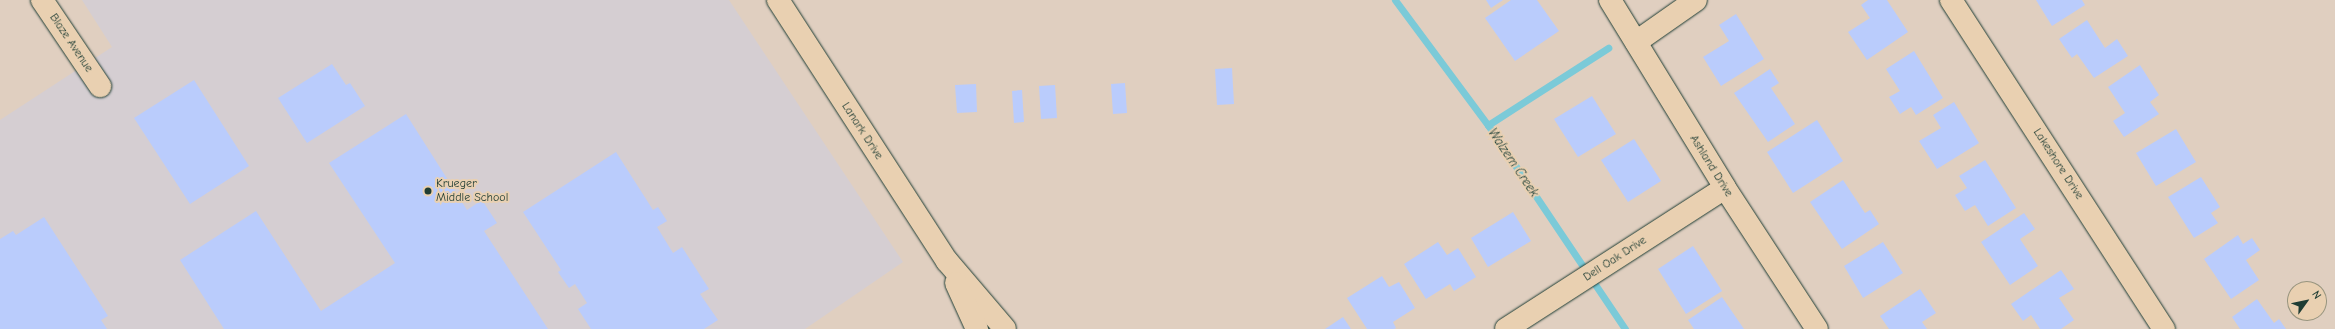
<!DOCTYPE html>
<style>
body{margin:0}
#map{position:relative;width:2335px;height:329px;overflow:hidden;background:#e0cfc0;font-family:"Comic Neue",sans-serif}
div>[style]{position:absolute}
.built>*{inset:0;background:#d5ced2}
.stream>*{height:7px;margin:-3.5px;padding:0 3.5px;transform-origin:3.5px;border-radius:3.5px;background:#7bcad8}
.building>*{inset:0;background:#baccfc}
.roads{filter:drop-shadow(0 0 1px #1f3d34) drop-shadow(0 0 1px #1f3d34)}
.street>*{height:22px;margin:-11px;padding:0 11px;transform-origin:11px;border-radius:11px;background:#e9d0b1}
.dots>*{width:11px;height:11px;translate:-50% -50%;box-sizing:border-box;border:2px solid #e9d0b1;border-radius:50%}
span{translate:-50% -50%;white-space:nowrap;text-align:center;line-height:1.15;-webkit-text-stroke:4px #e9d0b1;paint-order:stroke}
.street-label{font-size:12px;color:#1f3d34}
.poi-label{font-size:12px;color:#1f3d34}
.left{translate:0 -50%;text-align:left}
.water-label{font-size:13px;color:#24443c;font-style:italic}
.north{position:absolute;left:2287px;top:281px;width:40px;height:40px;box-sizing:border-box;background:#e9d0b1;border:1px solid #98957f;border-radius:50%;rotate:57deg;font-size:11px;font-weight:700;line-height:16px;text-align:center;color:#1f3d34}
.north::after{content:'';display:block;margin:auto;width:14px;height:18px;background:#1f3d34;clip-path:polygon(50% 0,100% 100%,50% 72%,0 100%)}
</style>
<div id="map">
<div class="built">
<div style="clip-path:polygon(82px 0,729px 0,903px 262px,805px 329px,0 329px,0 120px,112px 47px)"></div>
</div>
<div class="stream">
<div style="left:1395px;top:0;width:156px;rotate:53.4deg"></div>
<div style="left:1488px;top:125px;width:246px;rotate:56.1deg"></div>
<div style="left:1488px;top:125px;width:143px;rotate:-32.7deg"></div>
</div>
<div class="building">
<div style="clip-path:polygon(1486px 0,1503px 0,1491px 8px)"></div>
<div style="clip-path:polygon(1511px 0,1537px 0,1559px 31px,1515px 61px,1485px 18px)"></div>
<div style="clip-path:polygon(1868px 0,1887px 0,1908px 32px,1867px 60px,1848px 32px,1870px 18px,1861px 5px)"></div>
<div style="clip-path:polygon(2036px 0,2082px 0,2085px 5px,2052px 26px)"></div>
<div style="clip-path:polygon(1736px 14px,1764px 59px,1721px 86px,1703px 57px,1729px 41px,1719px 25px)"></div>
<div style="clip-path:polygon(2087px 20px,2105px 48px,2117px 39px,2128px 56px,2094px 78px,2077px 54px,2072px 58px,2059px 39px)"></div>
<div style="clip-path:polygon(1914px 51px,1943px 98px,1916px 115px,1911px 107px,1900px 114px,1889px 97px,1900px 91px,1886px 69px)"></div>
<div style="clip-path:polygon(332px 64px,346px 85px,350px 83px,365px 106px,307px 143px,278px 98px)"></div>
<div style="clip-path:polygon(2140px 65px,2159px 95px,2150px 102px,2159px 114px,2124px 137px,2113px 121px,2125px 113px,2108px 87px)"></div>
<div style="clip-path:polygon(1232px 68px,1234px 104px,1217px 105px,1215px 69px)"></div>
<div style="clip-path:polygon(1770px 69px,1779px 83px,1771px 88px,1795px 124px,1768px 142px,1734px 93px)"></div>
<div style="clip-path:polygon(194px 80px,249px 166px,190px 204px,134px 118px)"></div>
<div style="clip-path:polygon(1125px 83px,1127px 113px,1113px 114px,1111px 84px)"></div>
<div style="clip-path:polygon(976px 84px,977px 112px,957px 113px,955px 85px)"></div>
<div style="clip-path:polygon(1055px 85px,1057px 118px,1041px 119px,1039px 86px)"></div>
<div style="clip-path:polygon(1022px 90px,1024px 122px,1014px 123px,1012px 91px)"></div>
<div style="clip-path:polygon(1592px 96px,1616px 134px,1578px 157px,1554px 119px)"></div>
<div style="clip-path:polygon(1954px 102px,1979px 143px,1937px 169px,1919px 141px,1941px 128px,1933px 115px)"></div>
<div style="clip-path:polygon(406px 114px,467px 210px,482px 200px,497px 223px,484px 231px,548px 329px,224px 329px,180px 260px,256px 211px,321px 311px,395px 263px,329px 163px)"></div>
<div style="clip-path:polygon(1817px 120px,1843px 161px,1793px 193px,1767px 152px)"></div>
<div style="clip-path:polygon(2176px 129px,2196px 162px,2156px 186px,2136px 153px)"></div>
<div style="clip-path:polygon(1634px 139px,1661px 181px,1628px 202px,1601px 160px)"></div>
<div style="clip-path:polygon(616px 152px,653px 210px,658px 207px,667px 221px,657px 227px,673px 253px,682px 247px,709px 289px,700px 294px,718px 320px,704px 329px,591px 329px,578px 309px,587px 303px,575px 284px,569px 288px,558px 272px,561px 270px,523px 212px)"></div>
<div style="clip-path:polygon(1985px 160px,2016px 208px,1988px 226px,1975px 205px,1965px 211px,1955px 195px,1967px 188px,1959px 176px)"></div>
<div style="clip-path:polygon(2201px 177px,2220px 207px,2211px 213px,2218px 223px,2194px 238px,2168px 197px)"></div>
<div style="clip-path:polygon(1843px 180px,1865px 213px,1870px 210px,1879px 224px,1842px 249px,1810px 202px)"></div>
<div style="clip-path:polygon(1513px 212px,1531px 241px,1488px 267px,1471px 238px)"></div>
<div style="clip-path:polygon(2024px 213px,2035px 229px,2020px 239px,2038px 266px,2010px 285px,1981px 242px)"></div>
<div style="clip-path:polygon(44px 217px,108px 316px,101px 320px,107px 329px,0 329px,0 239px,13px 231px,16px 235px)"></div>
<div style="clip-path:polygon(2238px 235px,2243px 244px,2252px 238px,2260px 250px,2246px 260px,2259px 280px,2231px 299px,2204px 259px)"></div>
<div style="clip-path:polygon(1438px 242px,1447px 255px,1458px 248px,1476px 277px,1454px 291px,1450px 284px,1426px 299px,1404px 264px)"></div>
<div style="clip-path:polygon(1883px 242px,1903px 273px,1863px 298px,1844px 266px)"></div>
<div style="clip-path:polygon(1693px 246px,1722px 291px,1686px 314px,1658px 269px)"></div>
<div style="clip-path:polygon(2061px 270px,2074px 289px,2059px 298px,2074px 320px,2061px 329px,2040px 329px,2031px 315px,2023px 321px,2011px 304px)"></div>
<div style="clip-path:polygon(1382px 276px,1389px 287px,1399px 282px,1415px 308px,1393px 322px,1396px 328px,1394px 329px,1367px 329px,1347px 298px)"></div>
<div style="clip-path:polygon(1920px 289px,1936px 313px,1922px 322px,1927px 329px,1889px 329px,1880px 316px)"></div>
<div style="clip-path:polygon(1722px 297px,1744px 329px,1694px 329px,1688px 320px)"></div>
<div style="clip-path:polygon(2257px 299px,2274px 323px,2279px 319px,2286px 329px,2240px 329px,2232px 317px)"></div>
<div style="clip-path:polygon(1343px 317px,1351px 329px,1325px 329px)"></div>
</div>
<div class="roads">
<div class="street">
<div style="left:42px;top:0;width:104px;rotate:56deg"></div>
<div style="left:778px;top:0;width:311px;rotate:57.1deg"></div>
<div style="left:947px;top:261px;width:89px;rotate:49.5deg"></div>
<div style="left:1610px;top:0;width:220px;rotate:58.5deg"></div>
<div style="left:1725px;top:188px;width:168px;rotate:56.9deg"></div>
<div style="left:1951px;top:0;width:392px;rotate:57.1deg"></div>
<div style="left:1636px;top:42px;width:73px;rotate:-35deg"></div>
<div style="left:956px;top:283px;width:51px;rotate:65.5deg"></div>
<div style="left:1506px;top:329px;width:260px;rotate:-32.8deg"></div>
</div>
</div>
<div class="dots">
<div style="left:428px;top:191px;background:#1f3d34"></div>
</div>
<div class="street-label">
<span style="left:71px;top:43px;rotate:56deg">Blaze Avenue</span>
<span style="left:862px;top:131px;rotate:57deg">Lanark Drive</span>
<span style="left:2058px;top:164px;rotate:57deg">Lakeshore Drive</span>
<span style="left:1711px;top:166px;rotate:58deg">Ashland Drive</span>
<span style="left:1615px;top:259px;rotate:-33deg">Dell Oak Drive</span>
</div>
<div class="poi-label">
<span class="left" style="left:436px;top:191px">Krueger<br>Middle School</span>
</div>
<div class="water-label">
<span style="left:1513px;top:163px;rotate:56deg">Walzem Creek</span>
</div>
<div class="north">N</div>
</div>
